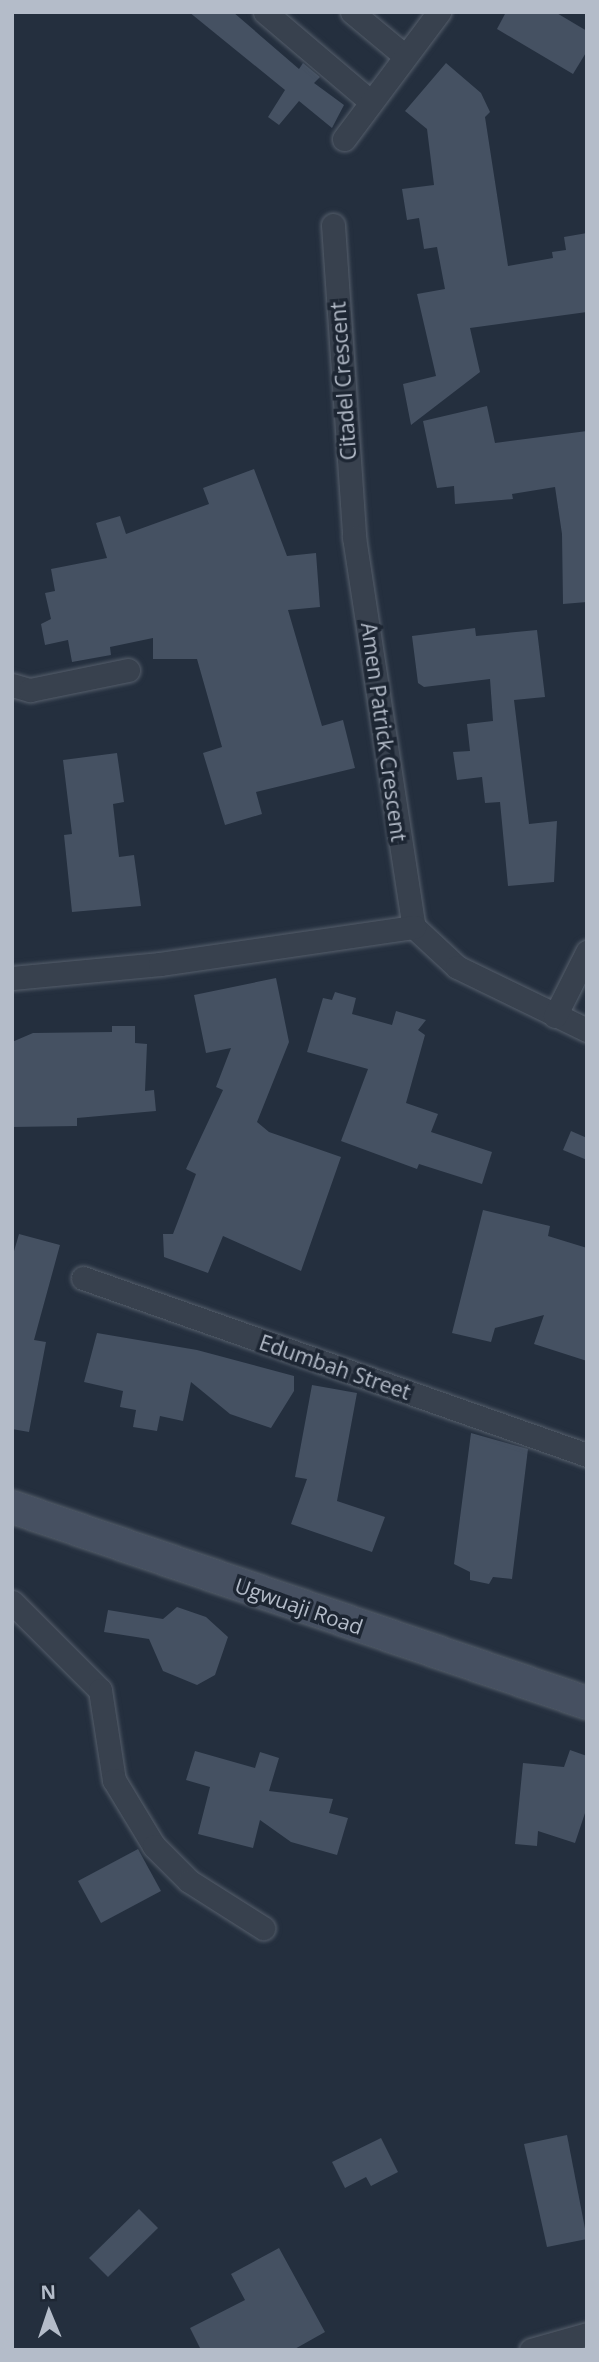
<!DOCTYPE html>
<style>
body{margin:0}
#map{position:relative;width:599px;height:2362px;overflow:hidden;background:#242f3e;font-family:"Open Sans",sans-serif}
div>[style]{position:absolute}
.building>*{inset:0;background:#455162}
.roads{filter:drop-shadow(0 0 2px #565f6c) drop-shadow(0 0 2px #565f6c)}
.street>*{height:23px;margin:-11.5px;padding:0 11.5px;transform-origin:11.5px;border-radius:11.5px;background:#38414e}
.secondary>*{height:32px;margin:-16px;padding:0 16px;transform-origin:16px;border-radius:16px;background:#465061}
span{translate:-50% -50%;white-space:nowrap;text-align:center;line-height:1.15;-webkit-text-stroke:7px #1d2633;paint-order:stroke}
.street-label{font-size:21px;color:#b4bcc9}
.frame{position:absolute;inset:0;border:14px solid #b4bcc9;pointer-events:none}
.north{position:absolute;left:14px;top:2278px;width:70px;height:70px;-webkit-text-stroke:5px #1d2633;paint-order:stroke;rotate:358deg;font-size:19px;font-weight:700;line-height:28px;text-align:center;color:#b4bcc9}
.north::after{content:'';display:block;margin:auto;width:24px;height:32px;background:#b4bcc9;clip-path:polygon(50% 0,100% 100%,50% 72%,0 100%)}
</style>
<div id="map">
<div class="building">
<div style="clip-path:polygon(189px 12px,233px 12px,299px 69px,303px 63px,320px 77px,314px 83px,344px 105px,332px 128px,299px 101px,279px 125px,268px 117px,285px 90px)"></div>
<div style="clip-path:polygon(506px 12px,555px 12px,587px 31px,587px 51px,573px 74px,497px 29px)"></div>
<div style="clip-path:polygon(446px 63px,481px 93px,490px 112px,485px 117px,508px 266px,553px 258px,552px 252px,566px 250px,564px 237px,587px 233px,587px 312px,470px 328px,480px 372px,411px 425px,403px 384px,436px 376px,417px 294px,445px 289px,437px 247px,424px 249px,419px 218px,407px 220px,402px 189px,434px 185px,427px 129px,405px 111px)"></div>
<div style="clip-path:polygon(487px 406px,495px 443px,587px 431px,587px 602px,563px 604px,562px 534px,555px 487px,512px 494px,513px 499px,455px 504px,454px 486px,437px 488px,423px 421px)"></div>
<div style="clip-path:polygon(254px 469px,287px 556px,316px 553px,320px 607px,288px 610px,322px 726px,343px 720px,355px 768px,256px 792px,262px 814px,225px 825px,203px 753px,222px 747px,197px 659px,153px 659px,153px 638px,110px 647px,111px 655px,72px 662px,68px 640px,45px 645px,41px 624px,51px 619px,45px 593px,55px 591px,51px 569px,107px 558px,96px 523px,120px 516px,126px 534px,209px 504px,203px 488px)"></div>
<div style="clip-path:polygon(475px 628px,476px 636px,537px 630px,545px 697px,514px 700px,529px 824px,557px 821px,554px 882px,508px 886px,500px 802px,485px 803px,482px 777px,457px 780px,453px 752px,470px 751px,467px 724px,493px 721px,490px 679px,424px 687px,418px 683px,412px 636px)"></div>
<div style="clip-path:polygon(117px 753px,124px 802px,113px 804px,119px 857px,134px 855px,141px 906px,72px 912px,64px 835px,72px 834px,63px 760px)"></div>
<div style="clip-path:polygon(276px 978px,289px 1042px,257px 1122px,269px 1132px,341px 1157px,301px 1271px,223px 1236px,208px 1273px,164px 1257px,163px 1234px,173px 1234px,196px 1174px,186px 1169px,223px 1090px,216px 1087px,231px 1048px,206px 1053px,194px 995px)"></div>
<div style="clip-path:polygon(335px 992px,356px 998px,352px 1014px,392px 1025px,396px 1011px,426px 1020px,418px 1030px,425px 1035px,406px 1103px,438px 1114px,431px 1132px,492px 1152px,482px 1184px,419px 1164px,417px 1169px,341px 1141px,368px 1069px,307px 1052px,323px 998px,332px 1000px)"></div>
<div style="clip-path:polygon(112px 1026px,135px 1026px,135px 1043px,147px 1044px,145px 1091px,154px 1090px,156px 1111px,77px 1118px,77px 1126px,12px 1127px,12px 1042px,33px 1033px,112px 1032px)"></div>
<div style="clip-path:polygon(571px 1131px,587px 1138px,587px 1160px,563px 1150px)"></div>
<div style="clip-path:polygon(483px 1210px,550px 1226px,548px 1236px,587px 1248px,587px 1361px,534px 1344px,544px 1315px,495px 1328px,491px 1342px,452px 1333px)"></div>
<div style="clip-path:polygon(19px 1234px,60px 1245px,34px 1340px,46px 1342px,29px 1432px,12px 1429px,12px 1258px)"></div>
<div style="clip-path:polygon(97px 1333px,197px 1350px,294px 1376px,294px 1391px,271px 1428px,230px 1414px,191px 1382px,183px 1421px,160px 1416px,157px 1431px,133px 1427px,136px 1410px,120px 1407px,123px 1391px,84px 1382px)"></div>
<div style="clip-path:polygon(312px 1385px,357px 1393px,337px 1501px,385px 1517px,372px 1552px,291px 1524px,307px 1479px,295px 1477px)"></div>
<div style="clip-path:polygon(471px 1433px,528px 1449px,512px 1579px,493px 1577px,489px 1584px,470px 1580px,470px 1572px,454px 1564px)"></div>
<div style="clip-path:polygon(177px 1607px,206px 1617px,228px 1637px,215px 1675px,197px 1685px,163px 1671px,149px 1639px,104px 1632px,108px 1610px,163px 1619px)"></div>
<div style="clip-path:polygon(570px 1750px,587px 1756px,587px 1807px,575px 1843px,538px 1831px,537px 1846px,515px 1844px,523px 1763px,564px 1767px)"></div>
<div style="clip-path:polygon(195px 1751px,255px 1768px,260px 1752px,279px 1758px,269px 1791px,333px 1799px,329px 1813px,348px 1818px,337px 1855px,291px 1842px,260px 1820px,253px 1848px,198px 1834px,210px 1787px,186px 1780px)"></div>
<div style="clip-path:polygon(138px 1849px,161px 1891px,101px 1923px,78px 1881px)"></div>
<div style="clip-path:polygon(567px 2135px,587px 2239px,547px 2247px,524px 2144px)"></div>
<div style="clip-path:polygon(381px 2138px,398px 2172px,371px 2186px,366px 2177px,345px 2188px,332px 2162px)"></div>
<div style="clip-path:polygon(139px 2209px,158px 2228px,108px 2277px,89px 2258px)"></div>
<div style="clip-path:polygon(279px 2248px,325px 2332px,293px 2350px,201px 2350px,190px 2328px,245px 2300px,231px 2274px)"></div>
</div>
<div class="roads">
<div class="street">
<div style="left:265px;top:12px;width:139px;rotate:40.3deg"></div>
<div style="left:352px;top:12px;width:69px;rotate:39.7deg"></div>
<div style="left:344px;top:139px;width:159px;rotate:-53.2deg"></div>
<div style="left:333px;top:225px;width:313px;rotate:86.1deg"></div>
<div style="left:354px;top:537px;width:395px;rotate:81.3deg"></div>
<div style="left:414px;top:927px;width:59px;rotate:42.9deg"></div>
<div style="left:457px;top:967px;width:144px;rotate:25.9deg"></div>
<div style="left:12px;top:685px;width:19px;rotate:16deg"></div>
<div style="left:30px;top:690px;width:100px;rotate:-11.5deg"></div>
<div style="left:12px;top:978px;width:149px;rotate:-5.4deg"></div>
<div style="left:160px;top:964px;width:257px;rotate:-8.3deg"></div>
<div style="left:555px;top:1016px;width:72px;rotate:-63.4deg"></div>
<div style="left:83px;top:1278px;width:534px;rotate:19.35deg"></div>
<div style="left:12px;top:1602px;width:124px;rotate:45deg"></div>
<div style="left:100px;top:1690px;width:91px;rotate:81.2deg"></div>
<div style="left:114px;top:1780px;width:77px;rotate:58.8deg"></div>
<div style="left:154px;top:1846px;width:49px;rotate:45deg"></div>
<div style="left:189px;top:1881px;width:88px;rotate:32.4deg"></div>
<div style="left:531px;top:2350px;width:58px;rotate:-15.9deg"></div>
</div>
<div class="secondary">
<div style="left:12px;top:1507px;width:607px;rotate:18.82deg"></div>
</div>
</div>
<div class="street-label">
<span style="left:343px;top:381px;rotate:-94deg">Citadel Crescent</span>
<span style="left:384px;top:732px;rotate:82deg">Amen Patrick Crescent</span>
<span style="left:335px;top:1367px;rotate:19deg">Edumbah Street</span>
<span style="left:299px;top:1606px;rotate:19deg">Ugwuaji Road</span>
</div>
<div class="frame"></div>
<div class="north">N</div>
</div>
